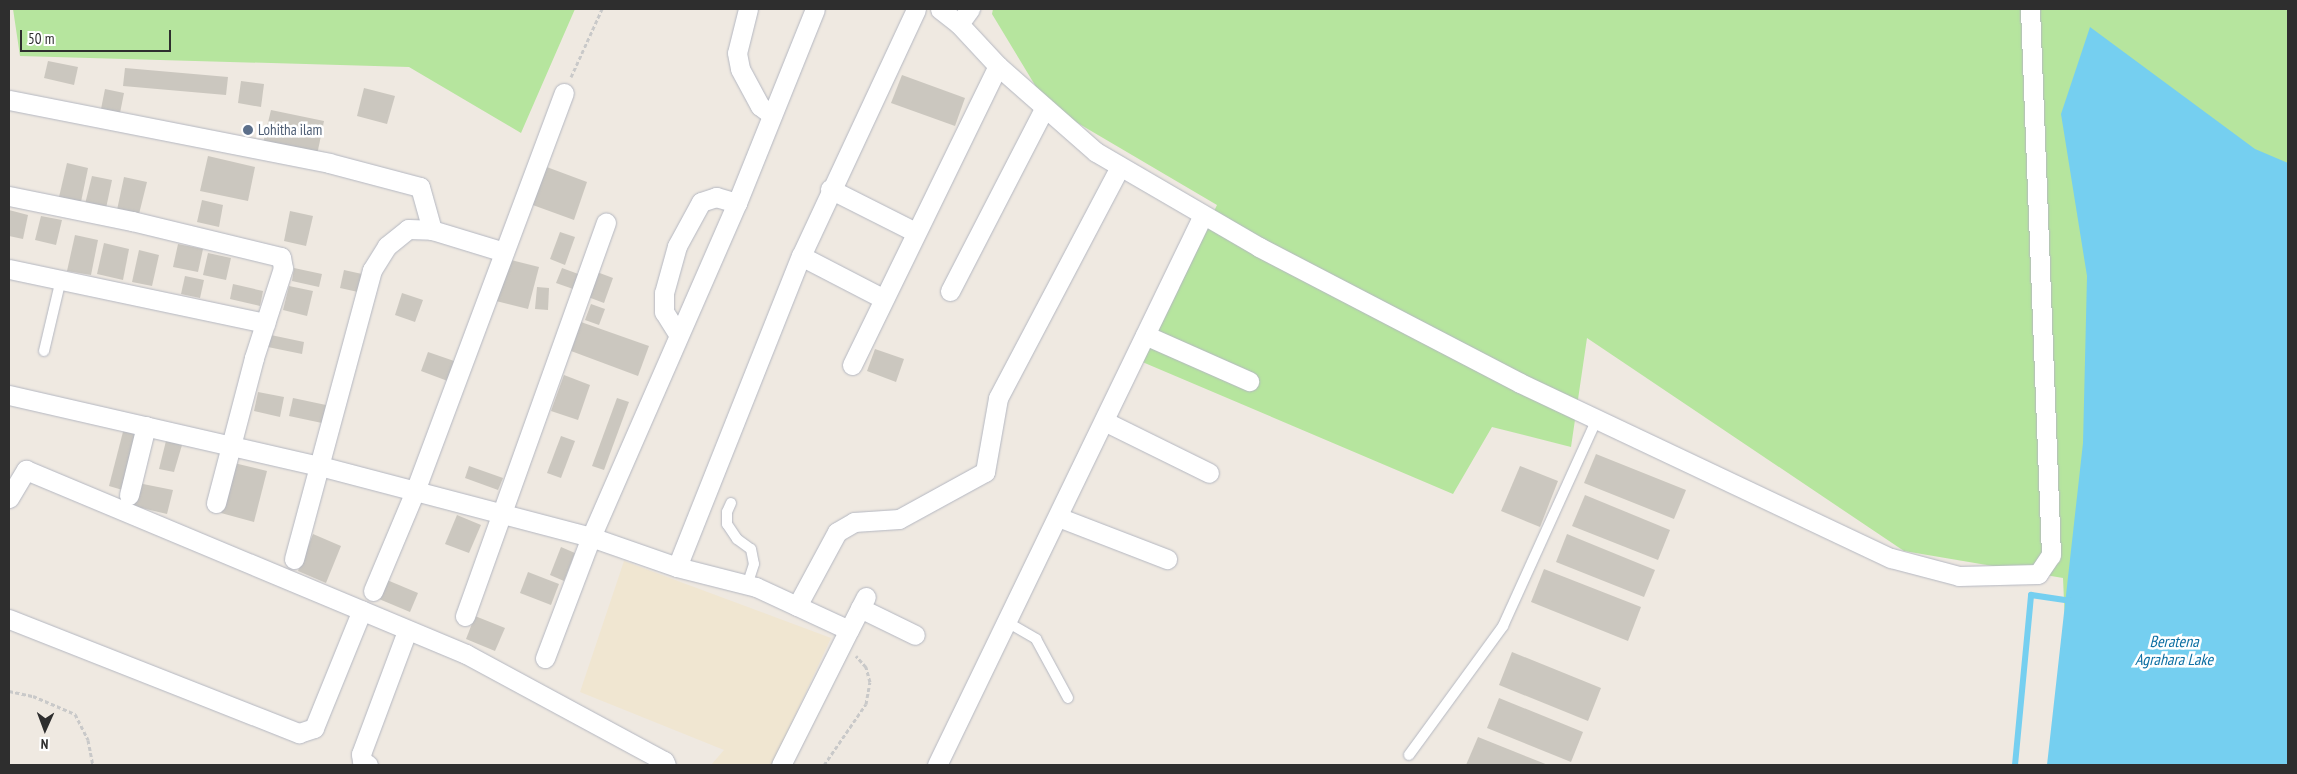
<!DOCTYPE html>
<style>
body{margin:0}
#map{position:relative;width:2297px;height:774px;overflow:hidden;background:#efe9e1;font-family:"PT Sans Narrow",sans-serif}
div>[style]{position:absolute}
.education>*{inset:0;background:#f0e6d1}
.green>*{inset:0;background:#b6e59e}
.water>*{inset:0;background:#75cff0}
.stream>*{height:6px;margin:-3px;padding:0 3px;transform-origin:3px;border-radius:3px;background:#75cff0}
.building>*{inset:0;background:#cbc7bf}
.path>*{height:3px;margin-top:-1.5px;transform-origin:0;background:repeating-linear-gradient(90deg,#c9c9c9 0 4px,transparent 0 6.5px)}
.roads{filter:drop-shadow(0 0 1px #b4b7c1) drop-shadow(0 0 1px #b4b7c1)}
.service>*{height:10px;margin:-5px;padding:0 5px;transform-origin:5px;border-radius:5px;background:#fff}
.minor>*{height:19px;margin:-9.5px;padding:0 9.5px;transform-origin:9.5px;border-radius:9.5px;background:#fff}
.dots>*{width:14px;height:14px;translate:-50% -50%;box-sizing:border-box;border:2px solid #fff;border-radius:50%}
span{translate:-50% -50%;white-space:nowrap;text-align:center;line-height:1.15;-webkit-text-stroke:5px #fff;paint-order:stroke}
.service-label{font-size:15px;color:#4e5e75}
.left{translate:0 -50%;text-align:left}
.water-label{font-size:16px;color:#0d6fa3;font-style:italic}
.frame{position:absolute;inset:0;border:10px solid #2e2e2e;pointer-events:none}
.north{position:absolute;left:20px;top:704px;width:50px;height:50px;-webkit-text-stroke:4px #fff;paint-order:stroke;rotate:182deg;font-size:14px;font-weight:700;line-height:20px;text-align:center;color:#2e2e2e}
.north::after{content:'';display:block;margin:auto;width:18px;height:22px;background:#2e2e2e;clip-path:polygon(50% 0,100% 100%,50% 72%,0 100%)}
.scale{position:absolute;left:20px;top:30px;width:151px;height:22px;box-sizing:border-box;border:2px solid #2e2e2e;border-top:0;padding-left:6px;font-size:15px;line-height:18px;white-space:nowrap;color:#2e2e2e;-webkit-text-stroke:4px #fff;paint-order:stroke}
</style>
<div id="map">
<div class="education">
<div style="clip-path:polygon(624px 561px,831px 638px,772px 765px,711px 765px,724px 750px,580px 692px)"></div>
</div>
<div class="green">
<div style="clip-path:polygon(13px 9px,575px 9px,521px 133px,409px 67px,20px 56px)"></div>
<div style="clip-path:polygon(993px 9px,2288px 9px,2288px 765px,2099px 765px,2071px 760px,2063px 578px,1904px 551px,1587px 338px,1571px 447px,1492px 427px,1453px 494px,1140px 361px,1217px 205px,1047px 105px,992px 14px)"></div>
</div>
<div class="water">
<div style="clip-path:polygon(2090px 27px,2255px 149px,2288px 163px,2288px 765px,2047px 765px,2083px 443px,2087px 276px,2061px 114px)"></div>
</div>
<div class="stream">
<div style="left:2015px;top:765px;width:171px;rotate:-84.6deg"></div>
<div style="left:2031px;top:595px;width:41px;rotate:8.3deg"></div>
</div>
<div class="building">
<div style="clip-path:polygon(48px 61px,78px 67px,74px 85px,44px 78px)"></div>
<div style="clip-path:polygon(125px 68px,228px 77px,226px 95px,123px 86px)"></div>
<div style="clip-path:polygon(902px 75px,965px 98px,955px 126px,891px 103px)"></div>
<div style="clip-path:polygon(241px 81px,264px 84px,261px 107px,238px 103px)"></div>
<div style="clip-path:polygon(364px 88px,395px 96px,387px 124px,357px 116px)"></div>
<div style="clip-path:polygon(105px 89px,124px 93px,120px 113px,101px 109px)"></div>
<div style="clip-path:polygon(271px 110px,324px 121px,317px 155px,263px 143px)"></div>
<div style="clip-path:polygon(208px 156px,255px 167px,248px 201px,200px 191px)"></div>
<div style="clip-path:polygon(67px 163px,88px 168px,81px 202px,59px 197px)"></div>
<div style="clip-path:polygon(544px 166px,587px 182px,574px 220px,530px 204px)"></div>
<div style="clip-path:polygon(92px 176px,112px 180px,105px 213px,84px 208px)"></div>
<div style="clip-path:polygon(124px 177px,147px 182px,139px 214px,117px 210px)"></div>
<div style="clip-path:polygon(202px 200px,223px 205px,219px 227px,197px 222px)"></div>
<div style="clip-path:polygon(9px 210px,28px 215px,23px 239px,9px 236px)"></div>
<div style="clip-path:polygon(290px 211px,313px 216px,306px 246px,284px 241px)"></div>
<div style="clip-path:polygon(41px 216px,62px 220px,56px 245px,35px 240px)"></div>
<div style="clip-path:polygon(560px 232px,575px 237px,565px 265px,550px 259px)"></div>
<div style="clip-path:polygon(75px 235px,98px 240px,91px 275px,67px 271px)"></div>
<div style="clip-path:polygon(104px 243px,129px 249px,123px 280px,97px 274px)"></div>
<div style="clip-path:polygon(178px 244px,203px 249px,198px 272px,173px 267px)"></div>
<div style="clip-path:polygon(139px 250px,159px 255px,152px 286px,132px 282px)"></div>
<div style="clip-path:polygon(208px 253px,231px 258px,226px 280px,203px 275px)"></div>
<div style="clip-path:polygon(507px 259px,539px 267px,528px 309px,496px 301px)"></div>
<div style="clip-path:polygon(294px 268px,322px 274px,319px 287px,292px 281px)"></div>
<div style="clip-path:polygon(562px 268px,581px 275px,576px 290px,556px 283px)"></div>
<div style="clip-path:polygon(344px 270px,362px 274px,358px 292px,340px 288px)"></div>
<div style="clip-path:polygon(597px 272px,613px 278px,604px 303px,588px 297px)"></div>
<div style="clip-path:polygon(185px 276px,204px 280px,200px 298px,181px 294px)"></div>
<div style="clip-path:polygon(233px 284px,263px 291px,260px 306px,230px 299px)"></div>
<div style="clip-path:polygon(289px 286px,313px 291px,307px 316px,283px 310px)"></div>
<div style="clip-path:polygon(537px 287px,549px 288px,548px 310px,535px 309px)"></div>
<div style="clip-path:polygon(402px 293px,423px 300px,415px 322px,395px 315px)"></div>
<div style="clip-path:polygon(591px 304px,605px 309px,599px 325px,585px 320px)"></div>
<div style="clip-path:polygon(581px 322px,649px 346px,638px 376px,571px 351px)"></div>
<div style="clip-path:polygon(266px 334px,304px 342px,302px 354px,263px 346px)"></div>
<div style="clip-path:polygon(875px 349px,904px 359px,896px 382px,867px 371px)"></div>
<div style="clip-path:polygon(428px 352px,460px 363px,453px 383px,421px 371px)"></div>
<div style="clip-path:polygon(564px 375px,590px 385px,578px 420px,551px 411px)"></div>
<div style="clip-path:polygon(258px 392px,284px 397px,280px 417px,254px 411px)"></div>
<div style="clip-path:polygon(293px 398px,326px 405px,322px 423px,289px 416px)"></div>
<div style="clip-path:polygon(617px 398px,629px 402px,604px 470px,592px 466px)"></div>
<div style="clip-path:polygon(125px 424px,142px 428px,126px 491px,109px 486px)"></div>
<div style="clip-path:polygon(561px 436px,575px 441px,561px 478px,547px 473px)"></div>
<div style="clip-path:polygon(166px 441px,182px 445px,174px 472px,159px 469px)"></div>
<div style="clip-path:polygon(1596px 454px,1686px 490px,1674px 519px,1584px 483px)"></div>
<div style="clip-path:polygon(234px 463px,267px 471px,254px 522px,221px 513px)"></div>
<div style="clip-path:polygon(469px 466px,503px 478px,498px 490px,465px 478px)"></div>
<div style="clip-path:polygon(1520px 466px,1558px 481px,1540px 527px,1501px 511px)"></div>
<div style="clip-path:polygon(138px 483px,173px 490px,167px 514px,133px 506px)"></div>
<div style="clip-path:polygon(1585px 495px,1670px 530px,1658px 560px,1572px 526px)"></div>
<div style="clip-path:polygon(457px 515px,481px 525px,469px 553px,445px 544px)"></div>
<div style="clip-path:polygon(313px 534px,341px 546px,326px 583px,298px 571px)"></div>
<div style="clip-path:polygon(1567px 534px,1655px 570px,1644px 597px,1556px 562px)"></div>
<div style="clip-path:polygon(561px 547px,575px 553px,564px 581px,550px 575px)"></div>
<div style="clip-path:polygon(1544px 569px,1641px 607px,1628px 641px,1531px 602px)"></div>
<div style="clip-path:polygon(528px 572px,559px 584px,551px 605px,520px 593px)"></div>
<div style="clip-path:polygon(387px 580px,418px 593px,410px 612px,379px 599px)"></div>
<div style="clip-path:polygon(475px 616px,505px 628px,495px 651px,466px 639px)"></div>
<div style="clip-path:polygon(1512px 652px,1601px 688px,1588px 721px,1499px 685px)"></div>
<div style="clip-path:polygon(1499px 698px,1583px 732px,1571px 762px,1487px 728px)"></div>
<div style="clip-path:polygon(1478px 737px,1548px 765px,1466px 765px)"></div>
</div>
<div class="path">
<div style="left:571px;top:77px;width:75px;rotate:-65.5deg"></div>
<div style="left:9px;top:691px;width:25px;rotate:12deg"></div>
<div style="left:33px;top:696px;width:46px;rotate:23.2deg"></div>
<div style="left:75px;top:714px;width:29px;rotate:63deg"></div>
<div style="left:88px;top:740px;width:25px;rotate:79deg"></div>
<div style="left:824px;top:765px;width:74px;rotate:-55.5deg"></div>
<div style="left:866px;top:704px;width:22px;rotate:-80deg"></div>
<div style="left:870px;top:682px;width:16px;rotate:-105deg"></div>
<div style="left:866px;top:667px;width:15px;rotate:-132deg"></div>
</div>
<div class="roads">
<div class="service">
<div style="left:44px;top:351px;width:74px;rotate:-76.7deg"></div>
<div style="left:731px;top:503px;width:10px;rotate:114deg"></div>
<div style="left:727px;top:512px;width:12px;rotate:90deg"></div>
<div style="left:727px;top:524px;width:18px;rotate:56deg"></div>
<div style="left:737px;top:539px;width:17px;rotate:36deg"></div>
<div style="left:751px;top:549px;width:15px;rotate:79deg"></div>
<div style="left:754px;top:564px;width:22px;rotate:108deg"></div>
<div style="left:1007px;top:622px;width:34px;rotate:30deg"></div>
<div style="left:1036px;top:639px;width:67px;rotate:61.5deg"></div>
<div style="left:1409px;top:755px;width:160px;rotate:-53.9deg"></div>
<div style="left:1503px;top:626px;width:227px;rotate:-65.6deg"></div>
</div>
<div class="minor">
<div style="left:748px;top:9px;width:45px;rotate:104deg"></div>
<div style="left:737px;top:53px;width:16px;rotate:79deg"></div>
<div style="left:740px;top:69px;width:42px;rotate:61.6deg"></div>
<div style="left:760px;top:106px;width:15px;rotate:37deg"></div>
<div style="left:959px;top:24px;width:19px;rotate:-54deg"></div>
<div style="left:998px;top:66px;width:130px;rotate:41.3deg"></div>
<div style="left:1096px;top:152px;width:189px;rotate:30.2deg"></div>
<div style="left:1259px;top:247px;width:294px;rotate:27.5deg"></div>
<div style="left:1520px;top:383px;width:410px;rotate:25.3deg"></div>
<div style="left:1891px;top:558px;width:70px;rotate:14.8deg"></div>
<div style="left:1959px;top:576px;width:79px;rotate:-1.5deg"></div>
<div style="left:2038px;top:574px;width:23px;rotate:-56deg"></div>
<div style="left:2051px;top:555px;width:546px;rotate:-92.2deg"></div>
<div style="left:9px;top:100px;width:326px;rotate:11.1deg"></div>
<div style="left:329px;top:163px;width:94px;rotate:14.8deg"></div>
<div style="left:420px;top:187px;width:45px;rotate:74.4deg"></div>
<div style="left:830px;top:189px;width:95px;rotate:26.8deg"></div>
<div style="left:9px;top:196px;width:126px;rotate:11.5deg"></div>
<div style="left:132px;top:221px;width:153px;rotate:13.6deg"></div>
<div style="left:281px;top:257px;width:11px;rotate:80deg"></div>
<div style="left:283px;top:268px;width:95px;rotate:107.9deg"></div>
<div style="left:254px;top:358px;width:150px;rotate:104.7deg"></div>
<div style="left:801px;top:256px;width:93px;rotate:27.4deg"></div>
<div style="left:9px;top:269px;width:262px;rotate:11.9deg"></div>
<div style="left:950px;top:291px;width:205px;rotate:-62.7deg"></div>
<div style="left:678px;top:334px;width:26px;rotate:-122deg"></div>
<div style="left:664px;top:312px;width:19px;rotate:-90deg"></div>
<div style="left:664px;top:293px;width:49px;rotate:-74.5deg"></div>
<div style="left:677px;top:246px;width:50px;rotate:-61.4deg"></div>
<div style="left:701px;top:202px;width:16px;rotate:-18deg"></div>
<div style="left:716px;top:197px;width:22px;rotate:16deg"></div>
<div style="left:1145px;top:335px;width:114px;rotate:23.9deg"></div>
<div style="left:852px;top:365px;width:333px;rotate:-64deg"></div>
<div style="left:998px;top:66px;width:57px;rotate:-132.9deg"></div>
<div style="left:959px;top:24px;width:24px;rotate:-142deg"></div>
<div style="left:9px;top:395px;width:319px;rotate:12.9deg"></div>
<div style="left:320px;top:466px;width:280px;rotate:14.7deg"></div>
<div style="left:591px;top:537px;width:91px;rotate:19.2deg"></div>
<div style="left:677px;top:567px;width:81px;rotate:14.2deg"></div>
<div style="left:756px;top:587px;width:102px;rotate:24.8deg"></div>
<div style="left:849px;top:630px;width:37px;rotate:-63deg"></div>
<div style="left:1104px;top:421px;width:117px;rotate:26.3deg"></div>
<div style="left:129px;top:495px;width:71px;rotate:-76.2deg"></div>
<div style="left:9px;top:498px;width:33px;rotate:-59deg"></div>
<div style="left:26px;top:470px;width:477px;rotate:22.7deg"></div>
<div style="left:466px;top:654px;width:225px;rotate:28.4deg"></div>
<div style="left:664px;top:761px;width:4px;rotate:63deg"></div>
<div style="left:1058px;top:517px;width:117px;rotate:21.1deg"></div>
<div style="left:294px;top:559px;width:299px;rotate:-74.9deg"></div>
<div style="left:372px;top:270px;width:28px;rotate:-58deg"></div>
<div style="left:387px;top:246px;width:27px;rotate:-39deg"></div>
<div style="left:408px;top:229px;width:24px;rotate:2deg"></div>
<div style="left:432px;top:230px;width:75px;rotate:17deg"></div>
<div style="left:677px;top:567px;width:335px;rotate:-68.3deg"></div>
<div style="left:801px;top:256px;width:272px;rotate:-65deg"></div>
<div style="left:373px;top:591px;width:108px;rotate:-67.2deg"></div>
<div style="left:415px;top:491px;width:425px;rotate:-69.5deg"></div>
<div style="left:797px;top:606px;width:84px;rotate:-61.6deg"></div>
<div style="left:837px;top:532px;width:20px;rotate:-30deg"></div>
<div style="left:854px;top:522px;width:45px;rotate:-3.8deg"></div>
<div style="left:899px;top:519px;width:98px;rotate:-28.7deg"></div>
<div style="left:985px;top:472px;width:75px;rotate:-80deg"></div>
<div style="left:998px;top:398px;width:261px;rotate:-62.2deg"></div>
<div style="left:860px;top:608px;width:61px;rotate:26.1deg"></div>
<div style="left:465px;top:616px;width:418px;rotate:-70.3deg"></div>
<div style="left:9px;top:619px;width:312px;rotate:21.5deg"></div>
<div style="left:299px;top:733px;width:16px;rotate:-18deg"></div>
<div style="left:314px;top:728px;width:127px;rotate:-67.9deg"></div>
<div style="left:545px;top:658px;width:129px;rotate:-69.2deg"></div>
<div style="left:591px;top:537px;width:365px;rotate:-66.4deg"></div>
<div style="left:737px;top:203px;width:209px;rotate:-68.1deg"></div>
<div style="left:368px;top:765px;width:7px;rotate:-146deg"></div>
<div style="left:362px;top:761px;width:7px;rotate:-98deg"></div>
<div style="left:361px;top:754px;width:131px;rotate:-69.5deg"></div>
<div style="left:781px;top:765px;width:151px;rotate:-63.3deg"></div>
<div style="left:937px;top:765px;width:611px;rotate:-64.19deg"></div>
</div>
</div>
<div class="dots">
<div style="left:248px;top:130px;background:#5c6f8a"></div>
</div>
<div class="service-label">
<span class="left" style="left:258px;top:130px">Lohitha ilam</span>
</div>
<div class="water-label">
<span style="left:2174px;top:650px">Beratena<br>Agrahara Lake</span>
</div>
<div class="frame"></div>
<div class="north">N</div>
<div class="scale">50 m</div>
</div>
